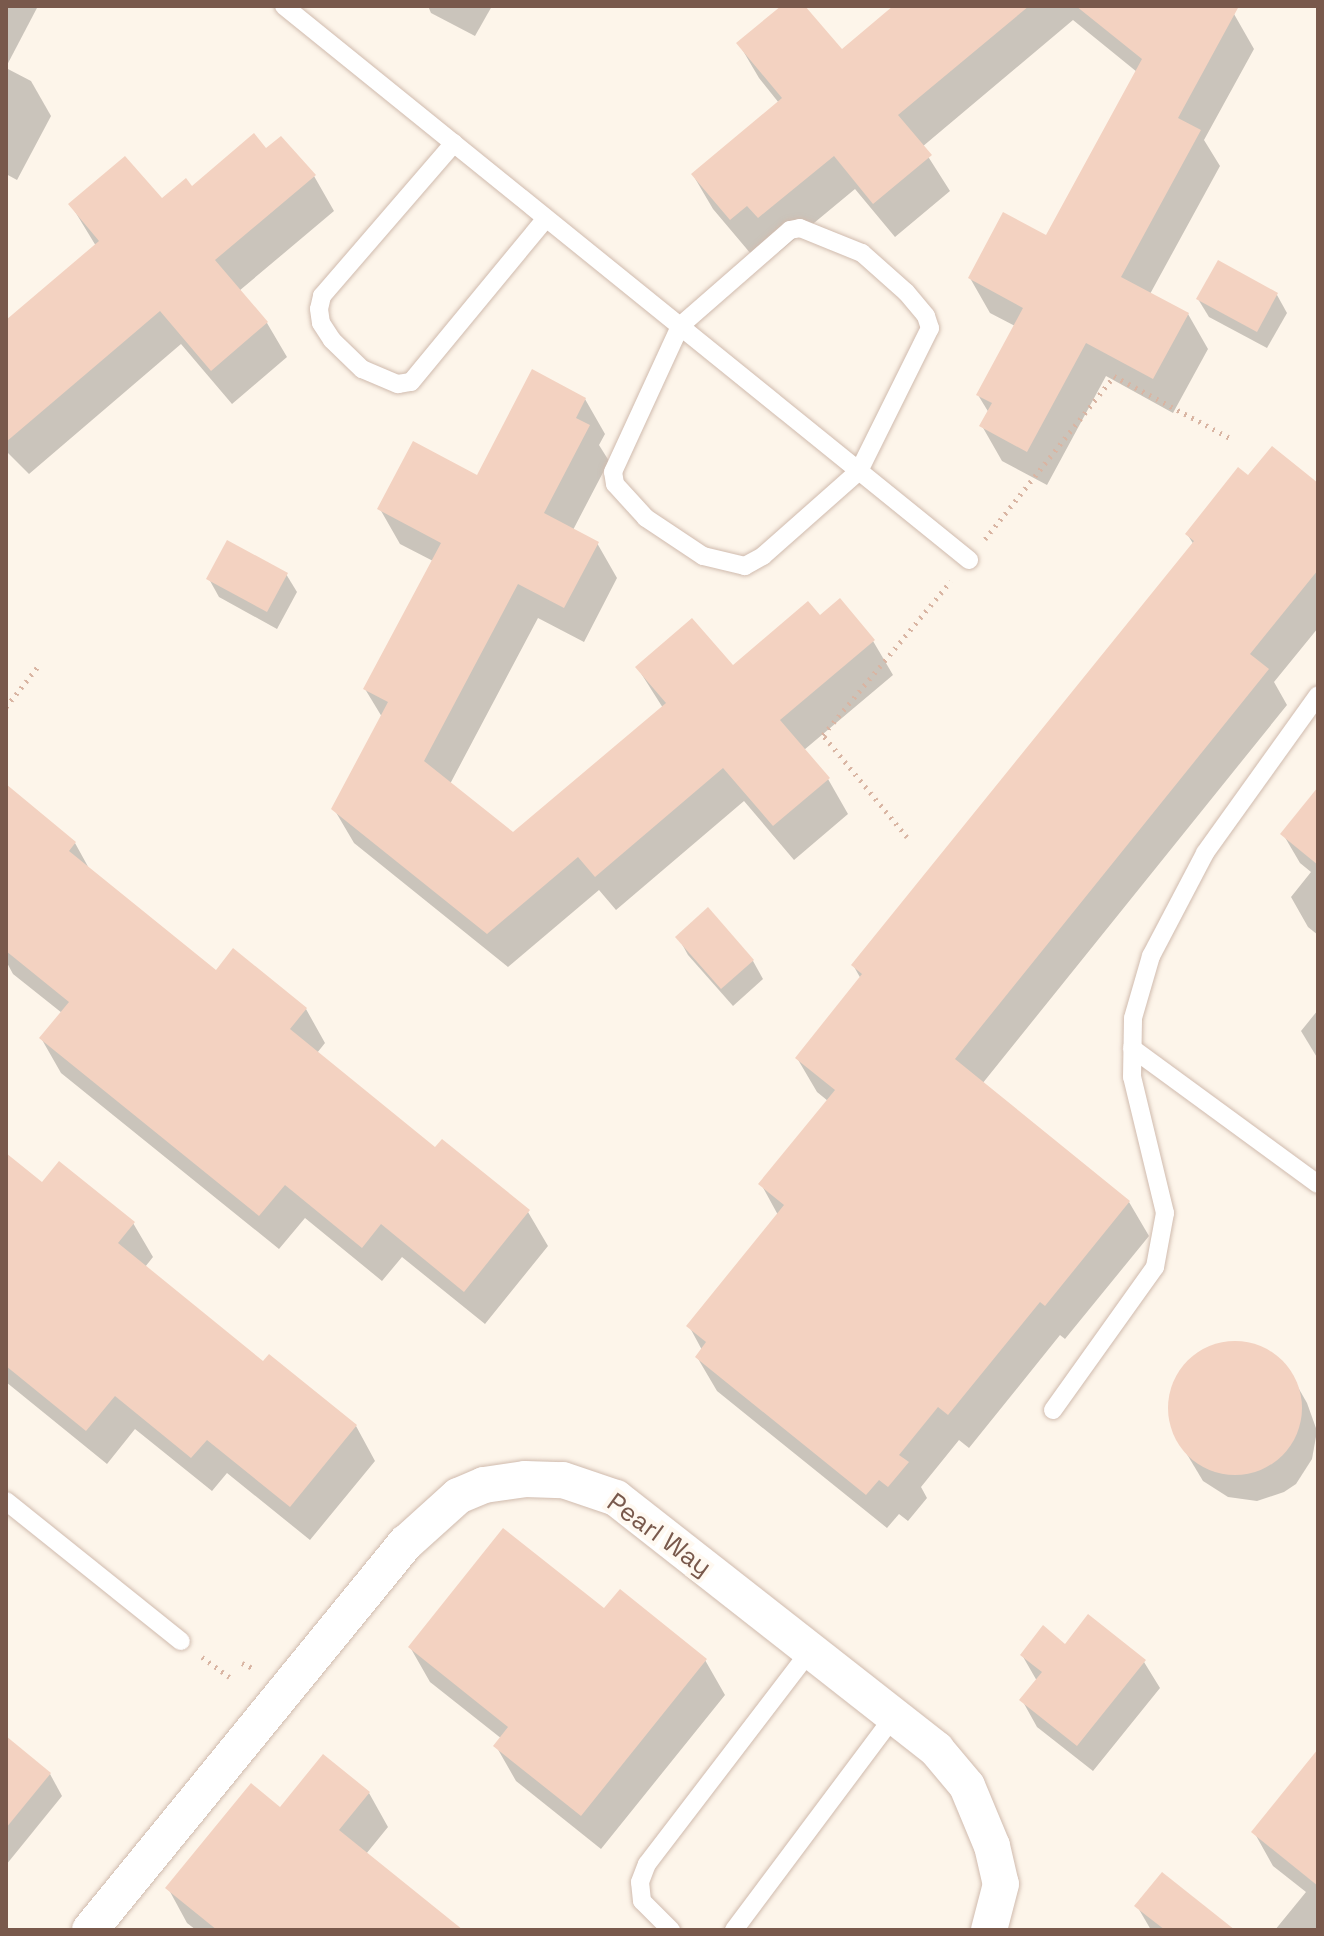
<!DOCTYPE html>
<style>
body{margin:0}
#map{position:relative;width:1324px;height:1936px;overflow:hidden;background:#fdf5ea;font-family:"Space Grotesk",sans-serif}
div>[style]{position:absolute}
.shadow>*{inset:0;background:#0003}
.building>*{inset:0;background:#f3d2c1}
.round{border-radius:50%}
.path>*{height:5px;margin-top:-2.5px;transform-origin:0;background:repeating-linear-gradient(90deg,#d9b5a3 0 2px,transparent 0 8px)}
.roads{filter:drop-shadow(0 0 2px #d0bbae) drop-shadow(0 0 2px #d0bbae)}
.service>*{height:18px;margin:-9px;padding:0 9px;transform-origin:9px;border-radius:9px;background:#fff}
.minor>*{height:36px;margin:-18px;padding:0 18px;transform-origin:18px;border-radius:18px;background:#fff}
span{translate:-50% -50%;white-space:nowrap;text-align:center;line-height:1.15;-webkit-text-stroke:8px #fff9f1;paint-order:stroke}
.street-label{font-size:26px;color:#79594c}
.frame{position:absolute;inset:0;border:8px solid #79594c;pointer-events:none}
</style>
<div id="map">
<div class="shadow">
<div style="clip-path:polygon(6px 6px,38px 6px,6px 67px)"></div>
<div style="clip-path:polygon(428px 6px,492px 6px,475px 36px,431px 13px)"></div>
<div style="clip-path:polygon(784px 6px,803px 6px,841px 52px,896px 6px,1224px 6px,1234px 14px,1254px 49px,1204px 140px,1220px 166px,1150px 294px,1188px 314px,1208px 349px,1173px 413px,1106px 376px,1047px 485px,1002px 461px,982px 426px,989px 413px,978px 395px,1015px 326px,990px 313px,970px 278px,1046px 238px,1137px 72px,1073px 20px,922px 147px,950px 191px,895px 237px,855px 189px,779px 252px,768px 239px,751px 254px,713px 209px,693px 175px,779px 103px,759px 78px,739px 44px)"></div>
<div style="clip-path:polygon(6px 68px,31px 81px,51px 116px,17px 180px,6px 174px)"></div>
<div style="clip-path:polygon(266px 151px,314px 176px,334px 211px,239px 291px,267px 323px,287px 357px,232px 404px,181px 344px,29px 474px,6px 451px,6px 323px,96px 246px,71px 205px,162px 201px)"></div>
<div style="clip-path:polygon(1277px 295px,1287px 313px,1267px 348px,1209px 317px,1198px 299px)"></div>
<div style="clip-path:polygon(585px 399px,605px 434px,599px 445px,609px 461px,573px 530px,597px 543px,617px 578px,584px 642px,538px 618px,450px 784px,513px 835px,663px 708px,637px 667px,733px 668px,819px 618px,873px 641px,893px 675px,804px 750px,828px 779px,848px 814px,794px 860px,744px 801px,616px 910px,599px 890px,508px 967px,354px 843px,334px 809px,382px 717px,365px 689px,433px 561px,400px 544px,380px 509px,478px 477px)"></div>
<div style="clip-path:polygon(1248px 478px,1318px 486px,1318px 628px,1274px 682px,1287px 705px,982px 1084px,1129px 1202px,1149px 1236px,1065px 1339px,1060px 1335px,969px 1448px,959px 1440px,921px 1487px,927px 1498px,908px 1521px,899px 1514px,887px 1528px,717px 1391px,697px 1357px,702px 1350px,689px 1326px,778px 1215px,761px 1184px,828px 1101px,817px 1092px,797px 1058px,861px 979px,853px 965px,1194px 545px,1187px 534px)"></div>
<div style="clip-path:polygon(286px 574px,297px 592px,277px 629px,219px 597px,209px 579px)"></div>
<div style="clip-path:polygon(6px 787px,75px 843px,91px 872px,216px 972px,306px 1009px,325px 1043px,317px 1053px,436px 1150px,528px 1212px,548px 1246px,485px 1324px,402px 1257px,382px 1281px,305px 1218px,279px 1249px,61px 1073px,41px 1038px,62px 1013px,13px 974px,6px 961px)"></div>
<div style="clip-path:polygon(1318px 790px,1318px 935px,1308px 927px,1291px 897px,1311px 872px,1300px 863px,1283px 834px)"></div>
<div style="clip-path:polygon(678px 937px,753px 961px,763px 979px,733px 1006px,688px 955px)"></div>
<div style="clip-path:polygon(1318px 1010px,1318px 1059px,1301px 1031px)"></div>
<div style="clip-path:polygon(6px 1155px,43px 1185px,133px 1223px,153px 1257px,145px 1267px,263px 1363px,356px 1426px,375px 1461px,310px 1540px,227px 1473px,212px 1491px,135px 1429px,107px 1464px,6px 1382px)"></div>
<div style="clip-path:polygon(1244px 1343px,1271px 1353px,1291px 1375px,1307px 1403px,1317px 1431px,1312px 1459px,1296px 1484px,1284px 1492px,1257px 1501px,1228px 1497px,1203px 1481px,1179px 1441px,1170px 1413px,1170px 1399px,1180px 1372px,1202px 1352px,1215px 1346px)"></div>
<div style="clip-path:polygon(604px 1611px,705px 1660px,725px 1695px,601px 1849px,516px 1781px,496px 1746px,502px 1739px,430px 1682px,410px 1647px)"></div>
<div style="clip-path:polygon(1066px 1647px,1144px 1662px,1160px 1688px,1093px 1771px,1037px 1727px,1022px 1700px,1037px 1681px,1022px 1655px)"></div>
<div style="clip-path:polygon(6px 1743px,50px 1774px,62px 1796px,6px 1865px)"></div>
<div style="clip-path:polygon(1318px 1753px,1318px 1930px,1275px 1930px,1306px 1892px,1273px 1866px,1254px 1832px)"></div>
<div style="clip-path:polygon(369px 1793px,388px 1827px,366px 1854px,459px 1930px,196px 1930px,187px 1923px,168px 1888px,280px 1810px)"></div>
<div style="clip-path:polygon(1137px 1906px,1232px 1930px,1151px 1930px)"></div>
</div>
<div class="building">
<div style="clip-path:polygon(781px 6px,805px 6px,842px 49px,893px 6px,1029px 6px,898px 115px,932px 155px,873px 204px,834px 156px,758px 218px,747px 206px,730px 220px,691px 174px,782px 98px,736px 43px)"></div>
<div style="clip-path:polygon(1076px 6px,1239px 6px,1178px 118px,1201px 130px,1121px 277px,1189px 313px,1153px 379px,1086px 343px,1027px 452px,979px 426px,992px 403px,976px 395px,1023px 308px,968px 278px,1003px 212px,1046px 235px,1142px 59px)"></div>
<div style="clip-path:polygon(254px 133px,266px 148px,281px 136px,316px 175px,215px 260px,268px 322px,211px 371px,160px 311px,6px 442px,6px 320px,99px 241px,68px 204px,125px 156px,162px 198px,186px 178px,192px 186px)"></div>
<div style="clip-path:polygon(1218px 260px,1278px 293px,1257px 332px,1196px 299px)"></div>
<div style="clip-path:polygon(532px 369px,586px 398px,576px 418px,590px 425px,544px 513px,599px 542px,564px 608px,518px 584px,424px 761px,513px 832px,666px 703px,635px 667px,692px 618px,733px 665px,808px 601px,820px 615px,840px 598px,875px 640px,780px 720px,830px 778px,773px 826px,723px 768px,595px 877px,578px 857px,487px 934px,331px 809px,388px 702px,363px 689px,441px 543px,377px 509px,413px 441px,477px 475px)"></div>
<div style="clip-path:polygon(1272px 446px,1318px 483px,1318px 570px,1250px 654px,1269px 669px,955px 1059px,1130px 1201px,1045px 1306px,1040px 1302px,948px 1415px,938px 1407px,899px 1455px,909px 1462px,888px 1487px,879px 1480px,866px 1495px,695px 1357px,706px 1342px,686px 1326px,784px 1205px,758px 1184px,835px 1090px,795px 1058px,862px 974px,851px 965px,1194px 541px,1185px 534px,1238px 467px,1248px 475px)"></div>
<div style="clip-path:polygon(227px 540px,288px 573px,267px 612px,206px 579px)"></div>
<div style="clip-path:polygon(6px 784px,76px 842px,69px 851px,216px 970px,233px 948px,307px 1008px,290px 1029px,435px 1147px,442px 1139px,530px 1210px,464px 1292px,381px 1224px,362px 1248px,285px 1185px,259px 1216px,39px 1038px,69px 1002px,6px 951px)"></div>
<div style="clip-path:polygon(1318px 787px,1318px 865px,1280px 834px)"></div>
<div style="clip-path:polygon(708px 907px,754px 960px,721px 989px,675px 937px)"></div>
<div style="clip-path:polygon(6px 1153px,42px 1182px,59px 1161px,135px 1222px,118px 1243px,263px 1361px,269px 1354px,357px 1425px,290px 1507px,207px 1440px,191px 1458px,115px 1396px,86px 1431px,6px 1366px)"></div>
<div class="round" style="left:1168px;top:1341px;width:134px;height:134px"></div>
<div style="clip-path:polygon(503px 1528px,604px 1608px,620px 1589px,707px 1659px,581px 1816px,493px 1746px,508px 1727px,408px 1647px)"></div>
<div style="clip-path:polygon(1088px 1614px,1146px 1660px,1077px 1746px,1019px 1700px,1042px 1672px,1020px 1655px,1043px 1625px,1065px 1644px)"></div>
<div style="clip-path:polygon(6px 1736px,51px 1773px,6px 1828px)"></div>
<div style="clip-path:polygon(1318px 1749px,1318px 1886px,1251px 1832px)"></div>
<div style="clip-path:polygon(323px 1754px,370px 1792px,339px 1830px,463px 1930px,217px 1930px,165px 1888px,251px 1783px,280px 1807px)"></div>
<div style="clip-path:polygon(1162px 1872px,1235px 1930px,1165px 1930px,1134px 1906px)"></div>
</div>
<div class="path">
<div style="left:985px;top:539px;width:208px;rotate:-51.6deg"></div>
<div style="left:1114px;top:376px;width:132px;rotate:28.1deg"></div>
<div style="left:6px;top:707px;width:53px;rotate:-51.8deg"></div>
<div style="left:907px;top:837px;width:132px;rotate:-129.5deg"></div>
<div style="left:823px;top:735px;width:200px;rotate:-50.3deg"></div>
<div style="left:202px;top:1657px;width:34px;rotate:36deg"></div>
<div style="left:242px;top:1663px;width:14px;rotate:25deg"></div>
</div>
<div class="roads">
<div class="service">
<div style="left:284px;top:6px;width:881px;rotate:38.96deg"></div>
<div style="left:454px;top:143px;width:202px;rotate:130.8deg"></div>
<div style="left:322px;top:296px;width:13px;rotate:103deg"></div>
<div style="left:319px;top:309px;width:14px;rotate:82deg"></div>
<div style="left:321px;top:323px;width:20px;rotate:57deg"></div>
<div style="left:332px;top:340px;width:42px;rotate:44deg"></div>
<div style="left:362px;top:369px;width:39px;rotate:23deg"></div>
<div style="left:398px;top:384px;width:13px;rotate:-9deg"></div>
<div style="left:411px;top:382px;width:212px;rotate:-50.5deg"></div>
<div style="left:800px;top:228px;width:67px;rotate:22deg"></div>
<div style="left:862px;top:253px;width:59px;rotate:41.6deg"></div>
<div style="left:906px;top:292px;width:31px;rotate:50deg"></div>
<div style="left:926px;top:316px;width:13px;rotate:72deg"></div>
<div style="left:930px;top:328px;width:160px;rotate:116.4deg"></div>
<div style="left:859px;top:471px;width:128px;rotate:138.5deg"></div>
<div style="left:763px;top:556px;width:21px;rotate:151deg"></div>
<div style="left:745px;top:566px;width:43px;rotate:-166.6deg"></div>
<div style="left:703px;top:556px;width:69px;rotate:-146.3deg"></div>
<div style="left:646px;top:518px;width:46px;rotate:-132.4deg"></div>
<div style="left:615px;top:484px;width:12px;rotate:-99deg"></div>
<div style="left:613px;top:472px;width:161px;rotate:-65.3deg"></div>
<div style="left:680px;top:326px;width:146px;rotate:-41.1deg"></div>
<div style="left:790px;top:230px;width:10px;rotate:-11deg"></div>
<div style="left:1132px;top:1048px;width:230px;rotate:36.2deg"></div>
<div style="left:1053px;top:1410px;width:176px;rotate:-54.5deg"></div>
<div style="left:1155px;top:1267px;width:55px;rotate:-79.5deg"></div>
<div style="left:1165px;top:1213px;width:140px;rotate:-103.6deg"></div>
<div style="left:1132px;top:1077px;width:59px;rotate:-89deg"></div>
<div style="left:1133px;top:1018px;width:65px;rotate:-73.8deg"></div>
<div style="left:1151px;top:956px;width:116px;rotate:-62.3deg"></div>
<div style="left:1205px;top:853px;width:194px;rotate:-54.4deg"></div>
<div style="left:6px;top:1501px;width:224px;rotate:38.7deg"></div>
<div style="left:671px;top:1930px;width:41px;rotate:-135deg"></div>
<div style="left:642px;top:1901px;width:19px;rotate:-96deg"></div>
<div style="left:640px;top:1882px;width:19px;rotate:-69deg"></div>
<div style="left:647px;top:1864px;width:268px;rotate:-52.6deg"></div>
<div style="left:734px;top:1930px;width:267px;rotate:-53.2deg"></div>
</div>
<div class="minor">
<div style="left:90px;top:1930px;width:500px;rotate:-50.8deg"></div>
<div style="left:406px;top:1543px;width:70px;rotate:-42.1deg"></div>
<div style="left:458px;top:1496px;width:28px;rotate:-23deg"></div>
<div style="left:484px;top:1485px;width:41px;rotate:-8.3deg"></div>
<div style="left:525px;top:1479px;width:38px;rotate:2deg"></div>
<div style="left:563px;top:1480px;width:56px;rotate:18.8deg"></div>
<div style="left:616px;top:1498px;width:407px;rotate:38.1deg"></div>
<div style="left:936px;top:1749px;width:48px;rotate:50deg"></div>
<div style="left:967px;top:1786px;width:65px;rotate:67.4deg"></div>
<div style="left:992px;top:1846px;width:39px;rotate:77deg"></div>
<div style="left:1001px;top:1884px;width:48px;rotate:104.6deg"></div>
</div>
</div>
<div class="street-label">
<span style="left:659px;top:1535px;rotate:36deg">Pearl Way</span>
</div>
<div class="frame"></div>
</div>
